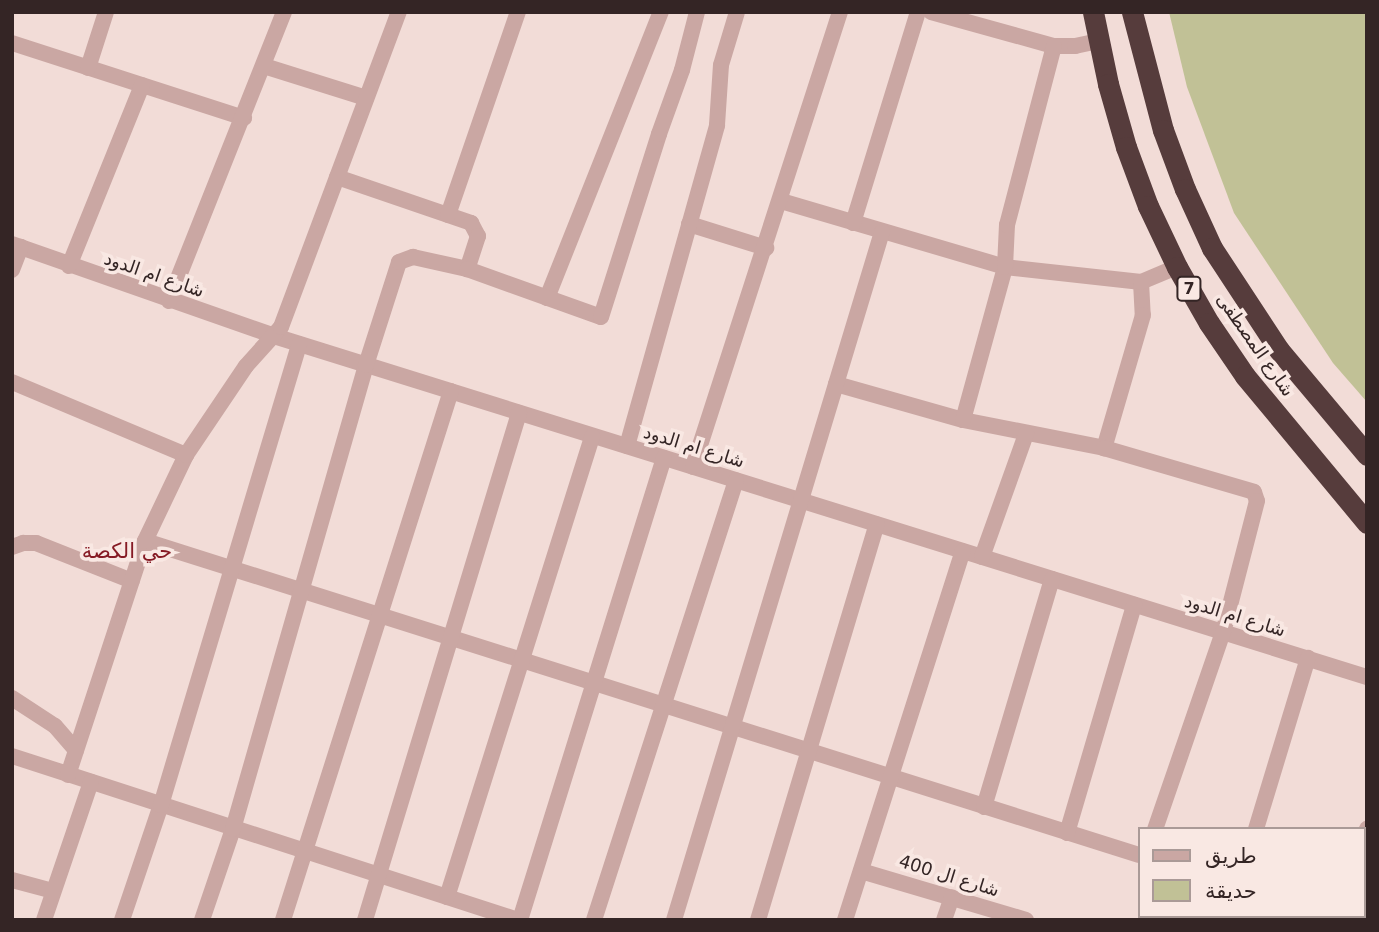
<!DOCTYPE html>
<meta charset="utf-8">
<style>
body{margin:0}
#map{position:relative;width:1379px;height:932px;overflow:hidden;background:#f2dcd7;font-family:"DejaVu Sans",Cairo,sans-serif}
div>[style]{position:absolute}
.green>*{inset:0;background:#c1c196}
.street>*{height:16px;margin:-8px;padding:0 8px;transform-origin:8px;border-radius:8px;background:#caa7a3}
.highway>*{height:21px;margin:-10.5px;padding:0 10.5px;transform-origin:10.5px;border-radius:10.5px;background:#563c3c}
span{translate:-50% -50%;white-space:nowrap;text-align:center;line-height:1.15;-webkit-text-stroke:7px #f9e8e3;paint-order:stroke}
.shield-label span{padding:2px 5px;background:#f9e8e3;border:2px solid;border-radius:5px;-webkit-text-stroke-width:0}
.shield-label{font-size:16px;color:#342525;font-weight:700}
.street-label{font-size:18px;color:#342525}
.quarter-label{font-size:21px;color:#861b25}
.frame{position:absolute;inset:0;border:14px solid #342525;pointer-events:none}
.legend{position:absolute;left:1138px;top:827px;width:228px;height:91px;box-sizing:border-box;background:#f9e8e3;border:2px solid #aa9a97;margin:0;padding:9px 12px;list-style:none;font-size:21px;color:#342525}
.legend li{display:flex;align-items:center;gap:14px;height:35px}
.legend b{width:35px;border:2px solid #aa9a97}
</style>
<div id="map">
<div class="green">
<div style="clip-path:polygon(1169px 12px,1367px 12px,1367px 402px,1333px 363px,1234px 213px,1187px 87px)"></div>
</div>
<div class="street">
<div style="left:931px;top:12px;width:128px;rotate:15.5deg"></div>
<div style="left:1054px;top:46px;width:21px"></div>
<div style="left:1075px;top:46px;width:24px;rotate:-12deg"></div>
<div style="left:12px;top:43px;width:244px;rotate:17.9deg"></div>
<div style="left:264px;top:66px;width:107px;rotate:17.4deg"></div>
<div style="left:88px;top:68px;width:59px;rotate:-72.2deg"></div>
<div style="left:337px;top:177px;width:142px;rotate:18.9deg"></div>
<div style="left:471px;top:223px;width:15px;rotate:62deg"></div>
<div style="left:478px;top:236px;width:35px;rotate:108deg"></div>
<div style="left:781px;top:201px;width:234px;rotate:16.4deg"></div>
<div style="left:1005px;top:267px;width:137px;rotate:6.3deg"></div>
<div style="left:1141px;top:282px;width:33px;rotate:87deg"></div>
<div style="left:1143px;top:315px;width:139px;rotate:106.3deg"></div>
<div style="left:448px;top:215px;width:215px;rotate:-71deg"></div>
<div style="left:853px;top:223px;width:221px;rotate:-72.9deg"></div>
<div style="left:689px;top:224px;width:81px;rotate:17.3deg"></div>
<div style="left:12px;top:244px;width:278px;rotate:19.3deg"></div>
<div style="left:274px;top:336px;width:1145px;rotate:17.33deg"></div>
<div style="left:69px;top:266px;width:195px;rotate:-68deg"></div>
<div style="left:12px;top:270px;width:25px;rotate:-69deg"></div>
<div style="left:1141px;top:282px;width:39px;rotate:-23deg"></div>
<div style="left:547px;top:298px;width:308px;rotate:-68.3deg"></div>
<div style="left:169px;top:301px;width:311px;rotate:-68.3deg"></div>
<div style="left:12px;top:382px;width:189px;rotate:22.8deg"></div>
<div style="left:836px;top:384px;width:132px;rotate:15.8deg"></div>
<div style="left:963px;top:420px;width:144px;rotate:11.2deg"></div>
<div style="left:1104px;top:448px;width:156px;rotate:16.3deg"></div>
<div style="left:1254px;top:492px;width:9px;rotate:72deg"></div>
<div style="left:1257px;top:501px;width:135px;rotate:104.5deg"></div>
<div style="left:1223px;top:632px;width:208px;rotate:109deg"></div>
<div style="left:963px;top:420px;width:159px;rotate:-74.6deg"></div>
<div style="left:1005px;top:267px;width:42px;rotate:-87.3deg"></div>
<div style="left:1007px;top:225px;width:185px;rotate:-75.3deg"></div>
<div style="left:627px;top:446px;width:333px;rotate:-74.3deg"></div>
<div style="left:717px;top:125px;width:60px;rotate:-86.2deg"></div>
<div style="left:721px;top:65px;width:55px;rotate:-73.2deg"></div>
<div style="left:693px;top:467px;width:478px;rotate:-72.1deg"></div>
<div style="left:145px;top:541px;width:1042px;rotate:17.53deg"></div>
<div style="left:12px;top:547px;width:12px;rotate:-20deg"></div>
<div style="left:23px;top:543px;width:13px"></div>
<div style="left:36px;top:543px;width:103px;rotate:21.6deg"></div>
<div style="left:982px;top:557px;width:131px;rotate:-70.3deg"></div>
<div style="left:12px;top:698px;width:51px;rotate:33.1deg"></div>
<div style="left:55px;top:726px;width:32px;rotate:49deg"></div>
<div style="left:12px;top:756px;width:532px;rotate:17.96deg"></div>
<div style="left:68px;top:775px;width:246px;rotate:-71.8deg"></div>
<div style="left:145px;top:541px;width:95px;rotate:-64.5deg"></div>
<div style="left:186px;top:455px;width:107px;rotate:-56deg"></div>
<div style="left:246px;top:366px;width:52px;rotate:-48.1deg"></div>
<div style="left:281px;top:327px;width:336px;rotate:-69.5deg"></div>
<div style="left:984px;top:807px;width:238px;rotate:-73.4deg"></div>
<div style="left:1256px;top:829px;width:179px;rotate:-73.1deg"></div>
<div style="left:1067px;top:833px;width:238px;rotate:-73.6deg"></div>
<div style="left:1363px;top:841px;width:13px;rotate:-72deg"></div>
<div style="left:861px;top:871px;width:172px;rotate:16.5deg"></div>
<div style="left:12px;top:880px;width:42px;rotate:15deg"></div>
<div style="left:447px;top:897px;width:483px;rotate:-72.5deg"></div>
<div style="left:1333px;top:916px;width:11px;rotate:22deg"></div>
<div style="left:44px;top:920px;width:146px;rotate:-71.2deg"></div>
<div style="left:122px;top:920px;width:121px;rotate:-71.3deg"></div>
<div style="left:161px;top:805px;width:481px;rotate:-73.3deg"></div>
<div style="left:202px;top:920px;width:96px;rotate:-71.2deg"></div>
<div style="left:233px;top:829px;width:483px;rotate:-74deg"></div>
<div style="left:366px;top:365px;width:108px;rotate:-72.2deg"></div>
<div style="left:399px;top:262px;width:15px;rotate:-20deg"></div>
<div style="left:413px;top:257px;width:55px;rotate:12.5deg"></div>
<div style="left:467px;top:269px;width:142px;rotate:19.7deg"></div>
<div style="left:601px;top:317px;width:192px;rotate:-72.4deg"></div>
<div style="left:659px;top:134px;width:68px;rotate:-70.2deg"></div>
<div style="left:682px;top:70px;width:60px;rotate:-75.5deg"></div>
<div style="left:283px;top:920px;width:555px;rotate:-72.38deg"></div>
<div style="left:365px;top:920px;width:530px;rotate:-73.1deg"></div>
<div style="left:520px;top:920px;width:484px;rotate:-72.7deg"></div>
<div style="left:594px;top:920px;width:462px;rotate:-72.1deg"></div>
<div style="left:674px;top:920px;width:719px;rotate:-73.18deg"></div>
<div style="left:758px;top:920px;width:413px;rotate:-73.3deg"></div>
<div style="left:845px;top:920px;width:387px;rotate:-72.3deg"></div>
<div style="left:944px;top:920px;width:24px;rotate:-71deg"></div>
<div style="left:1229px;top:920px;width:4px;rotate:-76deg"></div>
</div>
<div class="highway">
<div style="left:1093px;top:12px;width:74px;rotate:78.2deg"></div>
<div style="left:1108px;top:84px;width:66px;rotate:74.1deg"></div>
<div style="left:1126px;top:147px;width:63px;rotate:69.6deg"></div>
<div style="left:1148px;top:206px;width:68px;rotate:64.6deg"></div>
<div style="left:1177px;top:267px;width:64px;rotate:60.3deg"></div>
<div style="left:1209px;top:323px;width:64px;rotate:55.8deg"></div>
<div style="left:1245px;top:376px;width:191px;rotate:50.3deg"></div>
<div style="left:1132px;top:12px;width:122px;rotate:75.3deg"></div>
<div style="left:1163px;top:130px;width:63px;rotate:69.6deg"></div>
<div style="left:1185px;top:189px;width:65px;rotate:65.4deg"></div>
<div style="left:1212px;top:248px;width:122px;rotate:56.7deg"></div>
<div style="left:1279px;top:350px;width:137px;rotate:50deg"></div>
</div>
<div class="shield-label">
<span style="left:1189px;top:289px">7</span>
</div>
<div class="street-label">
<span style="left:154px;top:275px;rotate:19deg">شارع ام الدود</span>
<span style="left:1255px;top:345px;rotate:55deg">شارع المصطفى</span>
<span style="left:694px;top:447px;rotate:17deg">شارع ام الدود</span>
<span style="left:1235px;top:616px;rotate:17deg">شارع ام الدود</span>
<span style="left:949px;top:876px;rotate:17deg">شارع ال 400</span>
</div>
<div class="quarter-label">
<span style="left:127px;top:551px">حي الكصة</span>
</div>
<div class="frame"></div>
<ul class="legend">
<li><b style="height:9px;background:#caa7a3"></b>طريق</li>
<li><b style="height:19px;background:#c1c196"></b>حديقة</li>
</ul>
</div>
